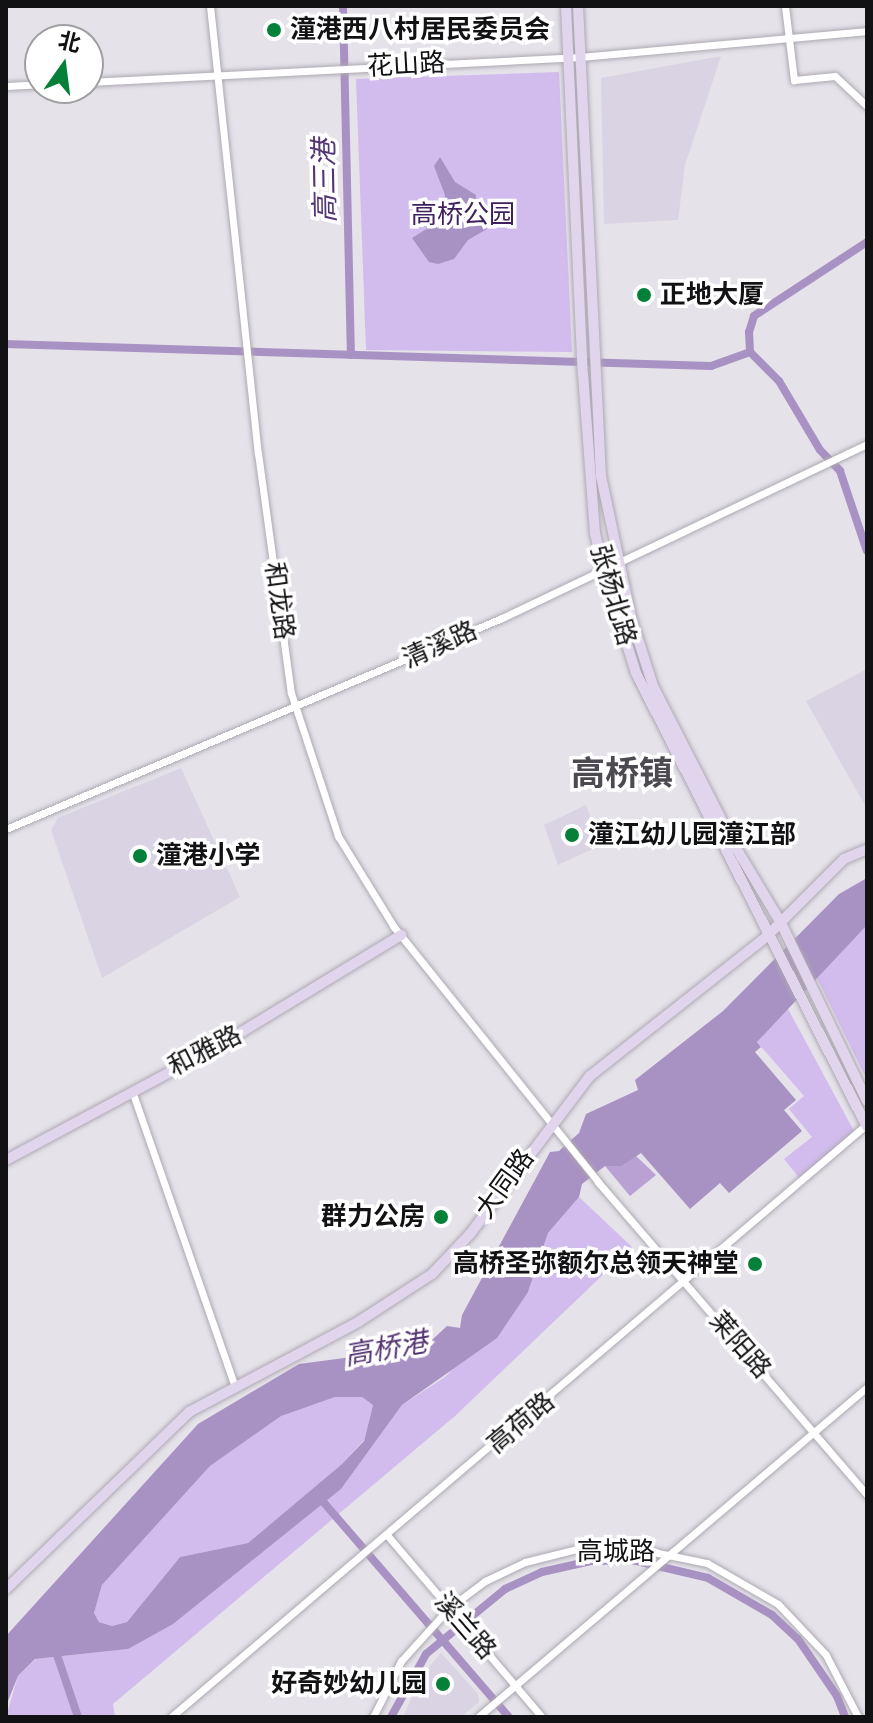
<!DOCTYPE html>
<meta charset="utf-8">
<style>
body{margin:0}
#map{position:relative;width:873px;height:1723px;overflow:hidden;background:#e5e2ea;font-family:"Work Sans","Noto Sans SC",sans-serif}
div>[style]{position:absolute}
.built>*{inset:0;background:#dad3e3}
.green>*{inset:0;background:#d2bced}
.forest>*{inset:0;background:#b9a1d4}
.water>*{inset:0;background:#a891c3}
.canal>*{height:8px;margin:-4px;padding:0 4px;transform-origin:4px;border-radius:4px;background:#a891c3}
.roads{filter:drop-shadow(0 0 2px #ada9b1) drop-shadow(0 0 2px #ada9b1)}
.street>*{height:7px;margin:-3.5px;padding:0 3.5px;transform-origin:3.5px;border-radius:3.5px;background:#fff}
.secondary>*{height:10px;margin:-5px;padding:0 5px;transform-origin:5px;border-radius:5px;background:#e1d5ee}
.dots>*{width:22px;height:22px;translate:-50% -50%;box-sizing:border-box;border:4px solid #fff;border-radius:50%}
span{translate:-50% -50%;white-space:nowrap;text-align:center;line-height:1.15;-webkit-text-stroke:7px #fff;paint-order:stroke}
.poi-label{font-size:26px;color:#121114;font-weight:700}
.left{translate:0 -50%;text-align:left}
.right{translate:-100% -50%;text-align:right}
.street-label{font-size:26px;color:#121114}
.park-label{font-size:26px;color:#40205d}
.water-label{font-size:28px;color:#543573;font-style:italic}
.district-label{font-size:34px;color:#4c4950;font-weight:700}
.frame{position:absolute;inset:0;border:8px solid #121114;pointer-events:none}
.north{position:absolute;left:24px;top:24px;width:80px;height:80px;box-sizing:border-box;background:#fff;border:2px solid #a0a0a1;border-radius:50%;rotate:14deg;font-size:22px;font-weight:700;line-height:32px;text-align:center;color:#121114}
.north::after{content:'';display:block;margin:auto;width:28px;height:36px;background:#058039;clip-path:polygon(50% 0,100% 100%,50% 72%,0 100%)}
</style>
<div id="map">
<div class="built">
<div style="clip-path:polygon(721px 56px,685px 165px,678px 220px,604px 224px,601px 78px)"></div>
<div style="clip-path:polygon(867px 669px,867px 809px,806px 701px)"></div>
<div style="clip-path:polygon(181px 768px,240px 897px,102px 978px,51px 830px,58px 818px)"></div>
<div style="clip-path:polygon(586px 805px,601px 845px,558px 865px,544px 825px)"></div>
<div style="clip-path:polygon(441px 1653px,478px 1694px,479px 1702px,461px 1717px,403px 1717px,422px 1675px)"></div>
</div>
<div class="green">
<div style="clip-path:polygon(559px 72px,572px 352px,366px 350px,356px 79px)"></div>
<div style="clip-path:polygon(867px 911px,867px 1080px,809px 962px)"></div>
<div style="clip-path:polygon(787px 1007px,854px 1131px,800px 1179px,784px 1159px,812px 1137px,789px 1109px,804px 1096px,757px 1042px)"></div>
<div style="clip-path:polygon(579px 1197px,632px 1247px,455px 1416px,113px 1704px,115px 1717px,6px 1717px,18px 1676px,36px 1659px,128px 1649px,341px 1489px,402px 1405px,445px 1377px,528px 1292px,548px 1233px)"></div>
<div style="clip-path:polygon(335px 1397px,362px 1397px,373px 1405px,364px 1440px,342px 1464px,248px 1543px,180px 1557px,127px 1622px,112px 1626px,99px 1622px,94px 1613px,102px 1585px,210px 1466px,281px 1415px)"></div>
</div>
<div class="forest">
<div style="clip-path:polygon(636px 1156px,656px 1175px,630px 1196px,605px 1166px,622px 1166px)"></div>
</div>
<div class="water">
<div style="clip-path:polygon(440px 157px,455px 182px,476px 195px,475px 212px,489px 221px,487px 229px,468px 240px,454px 259px,438px 264px,429px 262px,412px 238px,444px 218px,445px 195px,434px 166px)"></div>
<div style="clip-path:polygon(evenodd,867px 878px,867px 925px,757px 1042px,761px 1047px,755px 1052px,796px 1100px,784px 1110px,802px 1131px,729px 1193px,720px 1183px,690px 1209px,641px 1153px,622px 1166px,605px 1166px,582px 1184px,579px 1197px,548px 1233px,528px 1292px,497px 1338px,402px 1405px,341px 1489px,173px 1624px,128px 1649px,35px 1659px,18px 1676px,6px 1706px,6px 1636px,198px 1424px,299px 1364px,397px 1351px,433px 1339px,447px 1326px,460px 1328px,462px 1315px,550px 1152px,559px 1151px,579px 1133px,586px 1114px,638px 1090px,635px 1080px,723px 1011px,839px 894px,867px 878px,335px 1397px,362px 1397px,373px 1405px,364px 1441px,342px 1464px,248px 1543px,180px 1557px,127px 1622px,112px 1626px,99px 1622px,94px 1613px,102px 1585px,210px 1466px,281px 1416px,335px 1397px)"></div>
</div>
<div class="canal">
<div style="left:343px;top:6px;width:349px;rotate:88.7deg"></div>
<div style="left:867px;top:242px;width:135px;rotate:146.8deg"></div>
<div style="left:754px;top:316px;width:17px;rotate:107deg"></div>
<div style="left:749px;top:332px;width:20px;rotate:87deg"></div>
<div style="left:750px;top:352px;width:41px;rotate:45deg"></div>
<div style="left:779px;top:381px;width:80px;rotate:59.3deg"></div>
<div style="left:820px;top:450px;width:29px;rotate:46deg"></div>
<div style="left:840px;top:471px;width:84px;rotate:71.4deg"></div>
<div style="left:6px;top:344px;width:705px;rotate:1.79deg"></div>
<div style="left:711px;top:366px;width:41px;rotate:-19.7deg"></div>
<div style="left:319px;top:1497px;width:291px;rotate:49.2deg"></div>
<div style="left:55px;top:1649px;width:72px;rotate:71.3deg"></div>
<div style="left:391px;top:1717px;width:72px;rotate:-60.9deg"></div>
<div style="left:426px;top:1654px;width:102px;rotate:-39.4deg"></div>
<div style="left:505px;top:1589px;width:41px;rotate:-24.7deg"></div>
<div style="left:542px;top:1572px;width:50px;rotate:-12.7deg"></div>
<div style="left:591px;top:1561px;width:41px;rotate:-1.4deg"></div>
<div style="left:632px;top:1560px;width:78px;rotate:13.3deg"></div>
<div style="left:708px;top:1578px;width:74px;rotate:30deg"></div>
<div style="left:772px;top:1615px;width:35px;rotate:43deg"></div>
<div style="left:798px;top:1639px;width:69px;rotate:55.6deg"></div>
<div style="left:837px;top:1696px;width:22px;rotate:69deg"></div>
</div>
<div class="roads">
<div class="street">
<div style="left:210px;top:6px;width:450px;rotate:83.9deg"></div>
<div style="left:258px;top:453px;width:242px;rotate:82.2deg"></div>
<div style="left:291px;top:693px;width:151px;rotate:71.8deg"></div>
<div style="left:338px;top:836px;width:107px;rotate:58.4deg"></div>
<div style="left:394px;top:927px;width:327px;rotate:51.3deg"></div>
<div style="left:598px;top:1182px;width:413px;rotate:49.3deg"></div>
<div style="left:785px;top:6px;width:75px;rotate:83.1deg"></div>
<div style="left:794px;top:80px;width:41px;rotate:-5.6deg"></div>
<div style="left:835px;top:76px;width:44px;rotate:43.2deg"></div>
<div style="left:88px;top:82px;width:494px;rotate:-2.9deg"></div>
<div style="left:581px;top:57px;width:287px;rotate:-5.2deg"></div>
<div style="left:6px;top:86px;width:34px;rotate:-3deg"></div>
<div style="left:6px;top:829px;width:539px;rotate:-23.05deg"></div>
<div style="left:502px;top:618px;width:404px;rotate:-25.5deg"></div>
<div style="left:132px;top:1091px;width:310px;rotate:70.8deg"></div>
<div style="left:387px;top:1535px;width:239px;rotate:49.6deg"></div>
<div style="left:171px;top:1717px;width:914px;rotate:-40.43deg"></div>
<div style="left:373px;top:1717px;width:63px;rotate:-63.4deg"></div>
<div style="left:401px;top:1661px;width:72px;rotate:-47.8deg"></div>
<div style="left:449px;top:1608px;width:45px;rotate:-36.9deg"></div>
<div style="left:485px;top:1581px;width:44px;rotate:-25.4deg"></div>
<div style="left:525px;top:1562px;width:54px;rotate:-14deg"></div>
<div style="left:577px;top:1549px;width:47px;rotate:-3.7deg"></div>
<div style="left:624px;top:1546px;width:85px;rotate:11.6deg"></div>
<div style="left:707px;top:1563px;width:82px;rotate:30deg"></div>
<div style="left:778px;top:1604px;width:70px;rotate:46.7deg"></div>
<div style="left:826px;top:1655px;width:70px;rotate:62.7deg"></div>
<div style="left:478px;top:1717px;width:510px;rotate:-40.31deg"></div>
</div>
<div class="secondary">
<div style="left:566px;top:6px;width:368px;rotate:87.4deg"></div>
<div style="left:583px;top:374px;width:159px;rotate:85.7deg"></div>
<div style="left:595px;top:533px;width:39px;rotate:77deg"></div>
<div style="left:604px;top:571px;width:107px;rotate:72.6deg"></div>
<div style="left:636px;top:673px;width:509px;rotate:63.03deg"></div>
<div style="left:578px;top:6px;width:471px;rotate:87.2deg"></div>
<div style="left:601px;top:476px;width:144px;rotate:78deg"></div>
<div style="left:631px;top:617px;width:72px;rotate:72.3deg"></div>
<div style="left:653px;top:686px;width:182px;rotate:62.9deg"></div>
<div style="left:736px;top:848px;width:87px;rotate:59deg"></div>
<div style="left:781px;top:923px;width:198px;rotate:64.2deg"></div>
<div style="left:6px;top:1160px;width:245px;rotate:-28.2deg"></div>
<div style="left:222px;top:1044px;width:210px;rotate:-31.3deg"></div>
<div style="left:6px;top:1589px;width:255px;rotate:-44deg"></div>
<div style="left:189px;top:1412px;width:191px;rotate:-28deg"></div>
<div style="left:358px;top:1322px;width:88px;rotate:-33deg"></div>
<div style="left:432px;top:1274px;width:55px;rotate:-46.5deg"></div>
<div style="left:470px;top:1234px;width:198px;rotate:-52.8deg"></div>
<div style="left:590px;top:1076px;width:224px;rotate:-38.3deg"></div>
<div style="left:766px;top:937px;width:110px;rotate:-45deg"></div>
<div style="left:844px;top:859px;width:25px;rotate:-23deg"></div>
</div>
</div>
<div class="dots">
<div style="left:274px;top:30px;background:#058039"></div>
<div style="left:644px;top:295px;background:#058039"></div>
<div style="left:572px;top:835px;background:#058039"></div>
<div style="left:140px;top:856px;background:#058039"></div>
<div style="left:441px;top:1217px;background:#058039"></div>
<div style="left:755px;top:1264px;background:#058039"></div>
<div style="left:443px;top:1684px;background:#058039"></div>
</div>
<div class="poi-label">
<span class="left" style="left:290px;top:30px">潼港西八村居民委员会</span>
<span class="left" style="left:660px;top:295px">正地大厦</span>
<span class="left" style="left:588px;top:835px">潼江幼儿园潼江部</span>
<span class="left" style="left:156px;top:856px">潼港小学</span>
<span class="right" style="left:425px;top:1217px">群力公房</span>
<span class="right" style="left:739px;top:1264px">高桥圣弥额尔总领天神堂</span>
<span class="right" style="left:427px;top:1684px">好奇妙幼儿园</span>
</div>
<div class="street-label">
<span style="left:406px;top:65px;rotate:-3deg">花山路</span>
<span style="left:613px;top:595px;rotate:74deg">张杨北路</span>
<span style="left:279px;top:601px;rotate:82deg">和龙路</span>
<span style="left:440px;top:645px;rotate:-24deg">清溪路</span>
<span style="left:205px;top:1051px;rotate:-27deg">和雅路</span>
<span style="left:505px;top:1184px;rotate:-54deg">大同路</span>
<span style="left:740px;top:1345px;rotate:49deg">莱阳路</span>
<span style="left:521px;top:1423px;rotate:-40deg">高荷路</span>
<span style="left:616px;top:1552px">高城路</span>
<span style="left:465px;top:1626px;rotate:49deg">溪兰路</span>
</div>
<div class="park-label">
<span style="left:463px;top:215px">高桥公园</span>
</div>
<div class="water-label">
<span style="left:325px;top:181px;rotate:-91deg">高三港</span>
<span style="left:386px;top:1349px;rotate:-10deg">高桥港</span>
</div>
<div class="district-label">
<span style="left:622px;top:774px">高桥镇</span>
</div>
<div class="frame"></div>
<div class="north">北</div>
</div>
